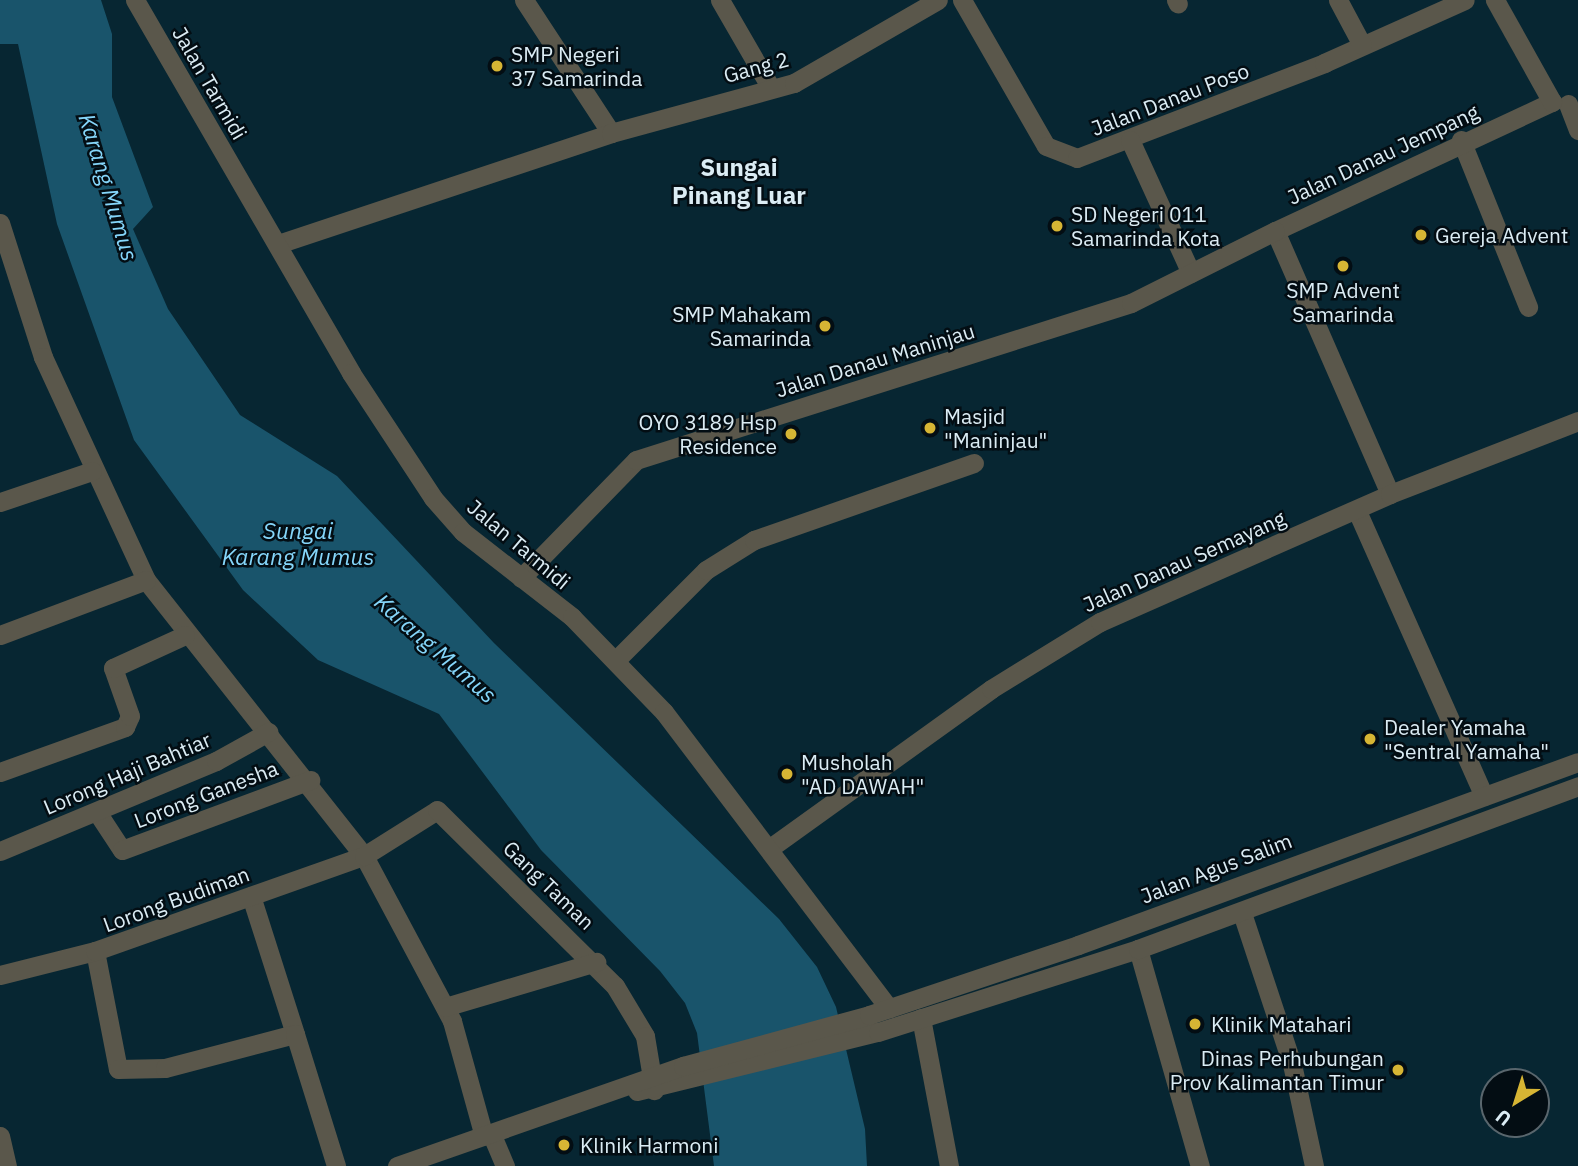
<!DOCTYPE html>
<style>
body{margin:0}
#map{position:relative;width:1578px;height:1166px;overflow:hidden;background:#072632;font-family:"IBM Plex Sans",sans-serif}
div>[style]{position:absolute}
.water>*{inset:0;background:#19546b}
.minor>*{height:19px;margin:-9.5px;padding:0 9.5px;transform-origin:9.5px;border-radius:9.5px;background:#5a574b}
.tertiary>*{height:19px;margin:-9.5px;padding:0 9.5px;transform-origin:9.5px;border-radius:9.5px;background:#5a574b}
.dots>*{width:19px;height:19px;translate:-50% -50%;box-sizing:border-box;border:4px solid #030d13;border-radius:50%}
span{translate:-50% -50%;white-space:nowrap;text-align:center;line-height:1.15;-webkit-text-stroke:5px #030d13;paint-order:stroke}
.poi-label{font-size:21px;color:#dbecf4}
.left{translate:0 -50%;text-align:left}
.right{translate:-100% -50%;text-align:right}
.street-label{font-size:21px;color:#dbecf4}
.water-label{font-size:23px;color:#85d6fa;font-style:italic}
.quarter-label{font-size:24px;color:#dbecf4;font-weight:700}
.north{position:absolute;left:1480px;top:1068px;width:70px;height:70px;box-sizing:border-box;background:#030d13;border:2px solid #59666d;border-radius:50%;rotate:218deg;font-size:19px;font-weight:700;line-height:28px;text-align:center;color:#dbecf4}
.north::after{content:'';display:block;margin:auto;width:24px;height:32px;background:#d6b534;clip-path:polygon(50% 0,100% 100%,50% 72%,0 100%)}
</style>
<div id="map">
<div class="water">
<div style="clip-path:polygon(0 0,101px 0,112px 34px,112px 97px,153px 207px,133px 229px,168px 309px,240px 415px,337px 476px,494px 643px,779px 919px,817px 967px,836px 1007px,865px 1129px,867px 1166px,714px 1166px,697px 1033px,685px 1003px,660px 971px,541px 850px,439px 714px,318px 660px,243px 590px,134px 440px,57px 224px,18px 44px,0 44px)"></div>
</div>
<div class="minor">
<div style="left:524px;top:0;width:159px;rotate:56.8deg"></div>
<div style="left:720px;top:0;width:98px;rotate:60deg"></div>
<div style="left:962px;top:0;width:168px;rotate:60.1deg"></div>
<div style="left:1046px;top:146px;width:33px;rotate:21deg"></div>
<div style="left:1077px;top:158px;width:265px;rotate:-21deg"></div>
<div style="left:1324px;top:63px;width:154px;rotate:-24.1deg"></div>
<div style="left:1176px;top:0;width:4px;rotate:63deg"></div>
<div style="left:1338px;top:0;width:51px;rotate:61.9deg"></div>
<div style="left:1568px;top:104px;width:28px;rotate:69deg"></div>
<div style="left:1130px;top:140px;width:146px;rotate:65.4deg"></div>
<div style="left:1461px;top:140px;width:180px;rotate:68.1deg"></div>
<div style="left:0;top:223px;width:141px;rotate:72.2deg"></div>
<div style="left:43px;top:357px;width:246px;rotate:65.2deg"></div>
<div style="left:146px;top:580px;width:352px;rotate:51.7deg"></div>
<div style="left:364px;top:856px;width:187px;rotate:61.9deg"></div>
<div style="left:452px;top:1021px;width:119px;rotate:74.5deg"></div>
<div style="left:278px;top:244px;width:351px;rotate:-18.4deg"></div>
<div style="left:611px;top:133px;width:190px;rotate:-15.3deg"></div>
<div style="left:794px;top:83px;width:166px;rotate:-30deg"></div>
<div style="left:1390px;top:494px;width:287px;rotate:-113.6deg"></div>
<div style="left:1275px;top:231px;width:306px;rotate:-25deg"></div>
<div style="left:1552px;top:102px;width:117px;rotate:-119.2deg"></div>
<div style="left:0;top:502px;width:97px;rotate:-18.6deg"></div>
<div style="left:1357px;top:511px;width:312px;rotate:66deg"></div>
<div style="left:521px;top:578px;width:165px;rotate:-45.7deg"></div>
<div style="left:636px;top:460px;width:519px;rotate:-17.6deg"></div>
<div style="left:1131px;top:303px;width:161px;rotate:-26.6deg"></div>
<div style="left:0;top:635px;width:156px;rotate:-20.6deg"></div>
<div style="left:617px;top:659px;width:126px;rotate:-45deg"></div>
<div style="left:706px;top:570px;width:57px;rotate:-32deg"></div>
<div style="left:754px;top:540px;width:233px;rotate:-19.3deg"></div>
<div style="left:0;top:772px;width:133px;rotate:-19.8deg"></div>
<div style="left:125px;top:727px;width:12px;rotate:-66deg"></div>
<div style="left:130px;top:716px;width:51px;rotate:-109.5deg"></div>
<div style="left:113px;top:668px;width:79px;rotate:-24.6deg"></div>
<div style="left:97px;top:812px;width:45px;rotate:56.7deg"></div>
<div style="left:122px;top:850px;width:201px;rotate:-20.4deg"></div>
<div style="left:770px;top:848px;width:272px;rotate:-35.7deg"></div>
<div style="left:991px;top:689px;width:128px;rotate:-31.6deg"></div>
<div style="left:1100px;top:622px;width:317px;rotate:-23.8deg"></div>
<div style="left:1390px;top:494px;width:202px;rotate:-21.2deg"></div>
<div style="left:0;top:851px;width:234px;rotate:-22.6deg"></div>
<div style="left:216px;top:761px;width:60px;rotate:-29.1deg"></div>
<div style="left:251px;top:896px;width:145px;rotate:72.3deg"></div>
<div style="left:1242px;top:913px;width:159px;rotate:71.7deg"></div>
<div style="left:1292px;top:1064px;width:104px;rotate:77.8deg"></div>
<div style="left:1138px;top:949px;width:226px;rotate:74.1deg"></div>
<div style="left:95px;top:951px;width:120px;rotate:79deg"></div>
<div style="left:118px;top:1069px;width:47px;rotate:-1.2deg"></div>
<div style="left:165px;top:1068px;width:134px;rotate:-14.7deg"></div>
<div style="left:295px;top:1034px;width:138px;rotate:72.7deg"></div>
<div style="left:0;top:975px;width:98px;rotate:-14.2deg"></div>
<div style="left:95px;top:951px;width:285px;rotate:-19.5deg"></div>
<div style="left:364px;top:856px;width:86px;rotate:-32.2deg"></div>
<div style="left:437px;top:810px;width:250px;rotate:44.7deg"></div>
<div style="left:615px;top:986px;width:58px;rotate:59deg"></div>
<div style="left:645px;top:1036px;width:55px;rotate:80.5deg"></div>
<div style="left:445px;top:1007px;width:158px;rotate:-16.6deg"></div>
<div style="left:921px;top:1018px;width:151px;rotate:79.3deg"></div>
<div style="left:491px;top:1133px;width:36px;rotate:67deg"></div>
<div style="left:0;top:1136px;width:31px;rotate:77deg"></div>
</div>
<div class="tertiary">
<div style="left:135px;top:0;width:431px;rotate:59.9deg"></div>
<div style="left:351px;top:373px;width:149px;rotate:56.7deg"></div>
<div style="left:433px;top:498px;width:45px;rotate:48.6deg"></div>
<div style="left:463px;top:532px;width:138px;rotate:37.9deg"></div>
<div style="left:572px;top:617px;width:132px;rotate:45.9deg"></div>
<div style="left:664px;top:712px;width:372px;rotate:52.8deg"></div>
<div style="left:637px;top:1091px;width:248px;rotate:-13.8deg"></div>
<div style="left:878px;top:1032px;width:273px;rotate:-17.7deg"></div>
<div style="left:1138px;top:949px;width:469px;rotate:-20.3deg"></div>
<div style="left:397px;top:1166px;width:303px;rotate:-19.3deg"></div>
<div style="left:683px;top:1066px;width:193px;rotate:-15.3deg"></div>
<div style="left:869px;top:1015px;width:220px;rotate:-18.5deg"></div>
<div style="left:1078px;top:945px;width:532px;rotate:-20.1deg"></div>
</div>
<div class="dots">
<div style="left:497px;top:66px;background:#d6b534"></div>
<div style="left:1057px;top:226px;background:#d6b534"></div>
<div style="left:1421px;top:235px;background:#d6b534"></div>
<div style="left:1343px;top:266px;background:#d6b534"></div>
<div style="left:825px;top:326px;background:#d6b534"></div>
<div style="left:930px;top:428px;background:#d6b534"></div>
<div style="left:791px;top:434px;background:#d6b534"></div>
<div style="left:1370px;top:739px;background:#d6b534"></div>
<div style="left:787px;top:774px;background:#d6b534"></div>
<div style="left:1195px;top:1024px;background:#d6b534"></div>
<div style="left:1398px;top:1070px;background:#d6b534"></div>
<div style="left:564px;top:1145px;background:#d6b534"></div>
</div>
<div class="poi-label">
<span class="left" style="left:511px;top:66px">SMP Negeri<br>37 Samarinda</span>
<span class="left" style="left:1071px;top:226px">SD Negeri 011<br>Samarinda Kota</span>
<span class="left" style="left:1435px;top:235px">Gereja Advent</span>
<span style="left:1343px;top:302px">SMP Advent<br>Samarinda</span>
<span class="right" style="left:811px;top:326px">SMP Mahakam<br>Samarinda</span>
<span class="left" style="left:944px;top:428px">Masjid<br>"Maninjau"</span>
<span class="right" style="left:777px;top:434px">OYO 3189 Hsp<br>Residence</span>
<span class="left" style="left:1384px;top:739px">Dealer Yamaha<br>"Sentral Yamaha"</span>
<span class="left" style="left:801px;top:774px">Musholah<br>"AD DAWAH"</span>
<span class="left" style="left:1211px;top:1024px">Klinik Matahari</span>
<span class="right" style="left:1384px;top:1070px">Dinas Perhubungan<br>Prov Kalimantan Timur</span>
<span class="left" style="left:580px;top:1145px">Klinik Harmoni</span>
</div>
<div class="street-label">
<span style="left:756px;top:67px;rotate:-15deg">Gang 2</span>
<span style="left:210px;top:83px;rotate:60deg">Jalan Tarmidi</span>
<span style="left:1170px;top:99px;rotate:-21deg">Jalan Danau Poso</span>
<span style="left:1383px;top:154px;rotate:-25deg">Jalan Danau Jempang</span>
<span style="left:875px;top:360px;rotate:-17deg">Jalan Danau Maninjau</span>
<span style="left:519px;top:544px;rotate:40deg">Jalan Tarmidi</span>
<span style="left:1184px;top:561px;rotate:-24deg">Jalan Danau Semayang</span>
<span style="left:127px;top:773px;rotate:-23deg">Lorong Haji Bahtiar</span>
<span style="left:206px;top:794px;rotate:-21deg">Lorong Ganesha</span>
<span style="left:1216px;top:868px;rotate:-21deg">Jalan Agus Salim</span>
<span style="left:549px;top:885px;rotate:44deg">Gang Taman</span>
<span style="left:176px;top:899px;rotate:-20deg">Lorong Budiman</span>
</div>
<div class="water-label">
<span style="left:109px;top:187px;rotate:73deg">Karang Mumus</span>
<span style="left:298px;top:543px">Sungai<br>Karang Mumus</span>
<span style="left:436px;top:648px;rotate:41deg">Karang Mumus</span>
</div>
<div class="quarter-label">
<span style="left:739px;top:182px">Sungai<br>Pinang Luar</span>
</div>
<div class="north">U</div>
</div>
